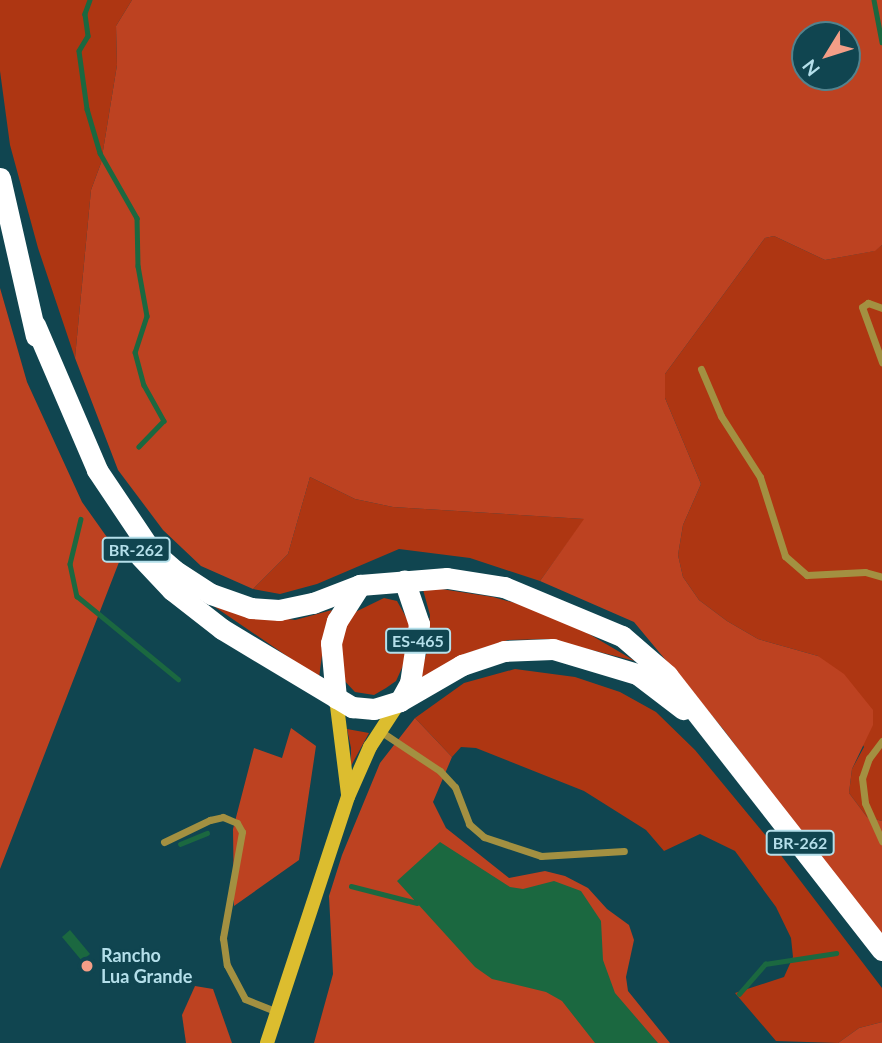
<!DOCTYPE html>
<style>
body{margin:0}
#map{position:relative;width:882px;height:1043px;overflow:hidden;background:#104550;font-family:Lato,sans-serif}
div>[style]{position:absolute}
.green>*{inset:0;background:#ae3612}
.forest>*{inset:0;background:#bd4221}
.water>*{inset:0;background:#1b6840}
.stream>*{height:4.5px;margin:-2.25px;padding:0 2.25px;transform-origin:2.25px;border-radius:2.25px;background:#1b6840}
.street>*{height:7px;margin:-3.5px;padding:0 3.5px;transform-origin:3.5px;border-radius:3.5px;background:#a39041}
.secondary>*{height:14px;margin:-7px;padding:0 7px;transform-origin:7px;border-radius:7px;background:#dcbd2f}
.highway>*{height:21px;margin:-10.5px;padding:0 10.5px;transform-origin:10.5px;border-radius:10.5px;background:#fff}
.dots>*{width:19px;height:19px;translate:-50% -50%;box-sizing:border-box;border:4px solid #104550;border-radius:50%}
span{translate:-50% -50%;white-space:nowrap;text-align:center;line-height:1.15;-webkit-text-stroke:5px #104550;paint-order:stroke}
.shield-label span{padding:2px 5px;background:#104550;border:2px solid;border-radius:5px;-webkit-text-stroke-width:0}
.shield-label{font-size:16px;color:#b4dfea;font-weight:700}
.poi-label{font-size:18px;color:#b4dfea;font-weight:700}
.left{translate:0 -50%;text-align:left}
.north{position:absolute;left:791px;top:21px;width:70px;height:70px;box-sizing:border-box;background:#104550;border:2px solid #52838e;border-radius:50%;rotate:232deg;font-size:19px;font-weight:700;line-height:28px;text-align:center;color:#b4dfea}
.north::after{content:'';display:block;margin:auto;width:24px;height:32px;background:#f49e87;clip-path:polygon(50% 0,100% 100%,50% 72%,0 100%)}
</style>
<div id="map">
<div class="green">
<div style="clip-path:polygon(0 0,132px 0,116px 26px,117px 65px,101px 163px,91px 190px,75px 358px,38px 248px,10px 145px,0 71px)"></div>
<div style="clip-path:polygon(774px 236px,825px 260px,874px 251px,882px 245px,882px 821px,867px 817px,849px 793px,852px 769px,864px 747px,818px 656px,758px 639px,727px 621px,699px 600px,683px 577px,678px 555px,683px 525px,701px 484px,665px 398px,665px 374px,765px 238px)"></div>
<div style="clip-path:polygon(310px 477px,355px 499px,393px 507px,585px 519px,540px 581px,470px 558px,399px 549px,317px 584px,280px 594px,253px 589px,288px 554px)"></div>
<div style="clip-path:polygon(174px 579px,253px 614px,295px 620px,332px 610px,326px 624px,319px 678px)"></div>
<div style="clip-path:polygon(422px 586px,493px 597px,555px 614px,635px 661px,548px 639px,508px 640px,462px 655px,417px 682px,427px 652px,430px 615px)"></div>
<div style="clip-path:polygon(384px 598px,397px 601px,411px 626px,406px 659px,396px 681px,386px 688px,374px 695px,355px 692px,341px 677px,342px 633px,349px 615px)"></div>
<div style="clip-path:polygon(515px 669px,575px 677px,620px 692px,656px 712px,695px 750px,767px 837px,882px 988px,882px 1022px,859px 1028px,838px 1043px,776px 1041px,735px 993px,784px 977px,793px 957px,791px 938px,776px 907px,735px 851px,700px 834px,664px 851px,646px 830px,584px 791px,476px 748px,461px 747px,452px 757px,415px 718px,464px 683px)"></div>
<div style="clip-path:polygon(347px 729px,369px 733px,351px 766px,351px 748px)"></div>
</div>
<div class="forest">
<div style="clip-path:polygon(evenodd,132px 0,882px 0,882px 245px,875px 251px,825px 260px,774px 236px,765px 238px,665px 374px,665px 398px,701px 484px,683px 525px,678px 555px,683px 577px,699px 600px,727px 621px,758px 639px,818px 656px,844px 674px,873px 710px,873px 725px,852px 769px,849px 793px,867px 817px,882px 821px,882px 939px,723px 729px,634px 622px,540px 581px,584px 519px,393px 507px,355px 499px,310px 477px,288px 554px,253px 589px,201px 566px,163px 530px,118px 470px,75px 358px,91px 190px,101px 163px,117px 65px,116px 26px,132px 0,805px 35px,847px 35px,847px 77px,805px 77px,805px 35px)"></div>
<div style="clip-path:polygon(0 288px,27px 382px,82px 502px,121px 557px,0 869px)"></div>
<div style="clip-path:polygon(415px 718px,452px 757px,433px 802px,446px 828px,509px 878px,545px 871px,565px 876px,588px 888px,607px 909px,629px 925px,634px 940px,626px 977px,628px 991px,670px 1043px,314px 1043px,333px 974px,329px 896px,342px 855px,380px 763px)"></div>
<div style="clip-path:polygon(291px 728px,316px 746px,299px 860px,234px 906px,233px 829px,254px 748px,282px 758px)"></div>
<div style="clip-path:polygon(195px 986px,213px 989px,232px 1043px,186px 1043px,182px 1015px)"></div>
<div style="clip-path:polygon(882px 1022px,882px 1043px,838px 1043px,859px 1028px)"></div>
</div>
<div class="water">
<div style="clip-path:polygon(440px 842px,510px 887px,523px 889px,554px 881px,581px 891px,601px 921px,603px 960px,615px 993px,658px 1043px,595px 1043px,562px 1001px,546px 992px,492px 979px,475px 967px,397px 881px)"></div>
<div style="clip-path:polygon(70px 930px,90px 954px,82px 961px,62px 937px)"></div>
</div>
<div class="stream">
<div style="left:90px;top:0;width:15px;rotate:110deg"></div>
<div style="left:85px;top:14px;width:22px;rotate:82deg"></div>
<div style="left:88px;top:36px;width:17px;rotate:121deg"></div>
<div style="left:79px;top:51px;width:59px;rotate:82.1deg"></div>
<div style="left:87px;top:109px;width:46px;rotate:73.5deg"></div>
<div style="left:100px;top:153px;width:75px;rotate:60.4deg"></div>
<div style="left:137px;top:218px;width:48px;rotate:88.8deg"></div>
<div style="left:138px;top:266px;width:51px;rotate:79.8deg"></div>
<div style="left:147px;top:316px;width:38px;rotate:108deg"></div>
<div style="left:135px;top:352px;width:34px;rotate:75deg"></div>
<div style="left:144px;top:385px;width:41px;rotate:60.9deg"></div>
<div style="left:164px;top:421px;width:36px;rotate:134deg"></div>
<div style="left:874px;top:0;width:43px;rotate:79.2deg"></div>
<div style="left:81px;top:519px;width:46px;rotate:103.7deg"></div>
<div style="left:70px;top:564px;width:33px;rotate:78deg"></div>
<div style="left:77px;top:596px;width:131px;rotate:39.4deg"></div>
<div style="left:180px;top:844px;width:29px;rotate:-22deg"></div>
<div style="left:351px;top:886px;width:68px;rotate:14.4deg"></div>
<div style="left:739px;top:994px;width:40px;rotate:-49deg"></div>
<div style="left:765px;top:964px;width:72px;rotate:-8.8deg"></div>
</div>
<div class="street">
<div style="left:882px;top:308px;width:15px;rotate:-160deg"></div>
<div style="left:868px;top:303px;width:7px;rotate:146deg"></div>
<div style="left:862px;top:307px;width:59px;rotate:70deg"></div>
<div style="left:701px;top:369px;width:51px;rotate:66.9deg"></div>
<div style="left:721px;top:416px;width:72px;rotate:57.4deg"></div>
<div style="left:760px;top:477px;width:83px;rotate:72.4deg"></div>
<div style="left:785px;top:556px;width:29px;rotate:41deg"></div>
<div style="left:807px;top:575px;width:58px;rotate:-3deg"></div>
<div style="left:865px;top:572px;width:18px;rotate:16deg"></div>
<div style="left:380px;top:731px;width:72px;rotate:33.7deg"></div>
<div style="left:440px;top:771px;width:22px;rotate:47deg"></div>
<div style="left:455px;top:787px;width:40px;rotate:69deg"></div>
<div style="left:469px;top:824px;width:20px;rotate:41deg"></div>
<div style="left:484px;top:837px;width:60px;rotate:18.4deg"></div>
<div style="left:541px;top:856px;width:83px;rotate:-3.4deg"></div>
<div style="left:882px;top:741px;width:21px;rotate:127deg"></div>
<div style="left:869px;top:758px;width:21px;rotate:109deg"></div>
<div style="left:862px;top:778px;width:25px;rotate:83deg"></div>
<div style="left:865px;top:803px;width:42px;rotate:65.9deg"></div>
<div style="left:164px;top:842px;width:51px;rotate:-25.6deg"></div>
<div style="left:210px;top:820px;width:13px;rotate:-13deg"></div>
<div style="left:223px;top:817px;width:15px;rotate:23deg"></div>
<div style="left:237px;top:823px;width:10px;rotate:61deg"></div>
<div style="left:242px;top:832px;width:108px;rotate:100.2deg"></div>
<div style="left:223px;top:938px;width:27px;rotate:82deg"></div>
<div style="left:227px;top:965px;width:38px;rotate:62deg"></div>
<div style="left:245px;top:999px;width:35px;rotate:22deg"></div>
</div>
<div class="secondary">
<div style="left:336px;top:698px;width:98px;rotate:82.9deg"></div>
<div style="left:267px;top:1043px;width:259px;rotate:-71.8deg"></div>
<div style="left:348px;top:797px;width:55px;rotate:-66.3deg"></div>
<div style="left:370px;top:747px;width:55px;rotate:-56.9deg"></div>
</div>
<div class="highway">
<div style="left:0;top:178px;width:162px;rotate:77.2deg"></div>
<div style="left:35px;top:325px;width:158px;rotate:66.8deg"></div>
<div style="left:97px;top:470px;width:95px;rotate:56.1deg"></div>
<div style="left:150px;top:549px;width:32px;rotate:41deg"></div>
<div style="left:174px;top:570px;width:44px;rotate:33deg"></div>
<div style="left:211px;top:594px;width:42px;rotate:19.3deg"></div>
<div style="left:251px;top:608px;width:28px;rotate:4deg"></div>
<div style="left:279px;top:610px;width:35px;rotate:-12deg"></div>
<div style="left:313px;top:603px;width:50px;rotate:-21deg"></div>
<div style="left:360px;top:585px;width:87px;rotate:-4.6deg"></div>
<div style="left:447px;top:578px;width:58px;rotate:9deg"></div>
<div style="left:504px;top:587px;width:128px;rotate:22.6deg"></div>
<div style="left:622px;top:636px;width:60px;rotate:40.9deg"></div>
<div style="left:667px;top:675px;width:349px;rotate:52deg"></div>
<div style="left:140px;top:556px;width:47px;rotate:46.7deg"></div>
<div style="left:172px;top:590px;width:63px;rotate:38deg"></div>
<div style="left:222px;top:629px;width:152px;rotate:31deg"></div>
<div style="left:352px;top:707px;width:22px;rotate:5deg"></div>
<div style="left:374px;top:709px;width:27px;rotate:-17deg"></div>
<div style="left:400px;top:701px;width:72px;rotate:-30.1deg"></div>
<div style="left:462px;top:665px;width:44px;rotate:-18.4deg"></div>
<div style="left:504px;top:651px;width:49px;rotate:-2.3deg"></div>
<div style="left:553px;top:649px;width:88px;rotate:16.6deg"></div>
<div style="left:637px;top:674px;width:58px;rotate:37.3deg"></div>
<div style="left:336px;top:698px;width:55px;rotate:-95.2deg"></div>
<div style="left:331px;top:643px;width:23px;rotate:-75deg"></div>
<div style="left:337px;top:621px;width:43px;rotate:-57.4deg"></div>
<div style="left:400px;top:701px;width:21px;rotate:-61deg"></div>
<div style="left:410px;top:683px;width:60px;rotate:-81.3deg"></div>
<div style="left:419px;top:624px;width:46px;rotate:-108.8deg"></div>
</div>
<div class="dots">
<div style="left:87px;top:966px;background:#f49e87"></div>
</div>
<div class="shield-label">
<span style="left:136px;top:550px">BR-262</span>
<span style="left:418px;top:641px">ES-465</span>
<span style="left:800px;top:843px">BR-262</span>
</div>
<div class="poi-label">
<span class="left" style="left:101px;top:966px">Rancho<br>Lua Grande</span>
</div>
<div class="north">N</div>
</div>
